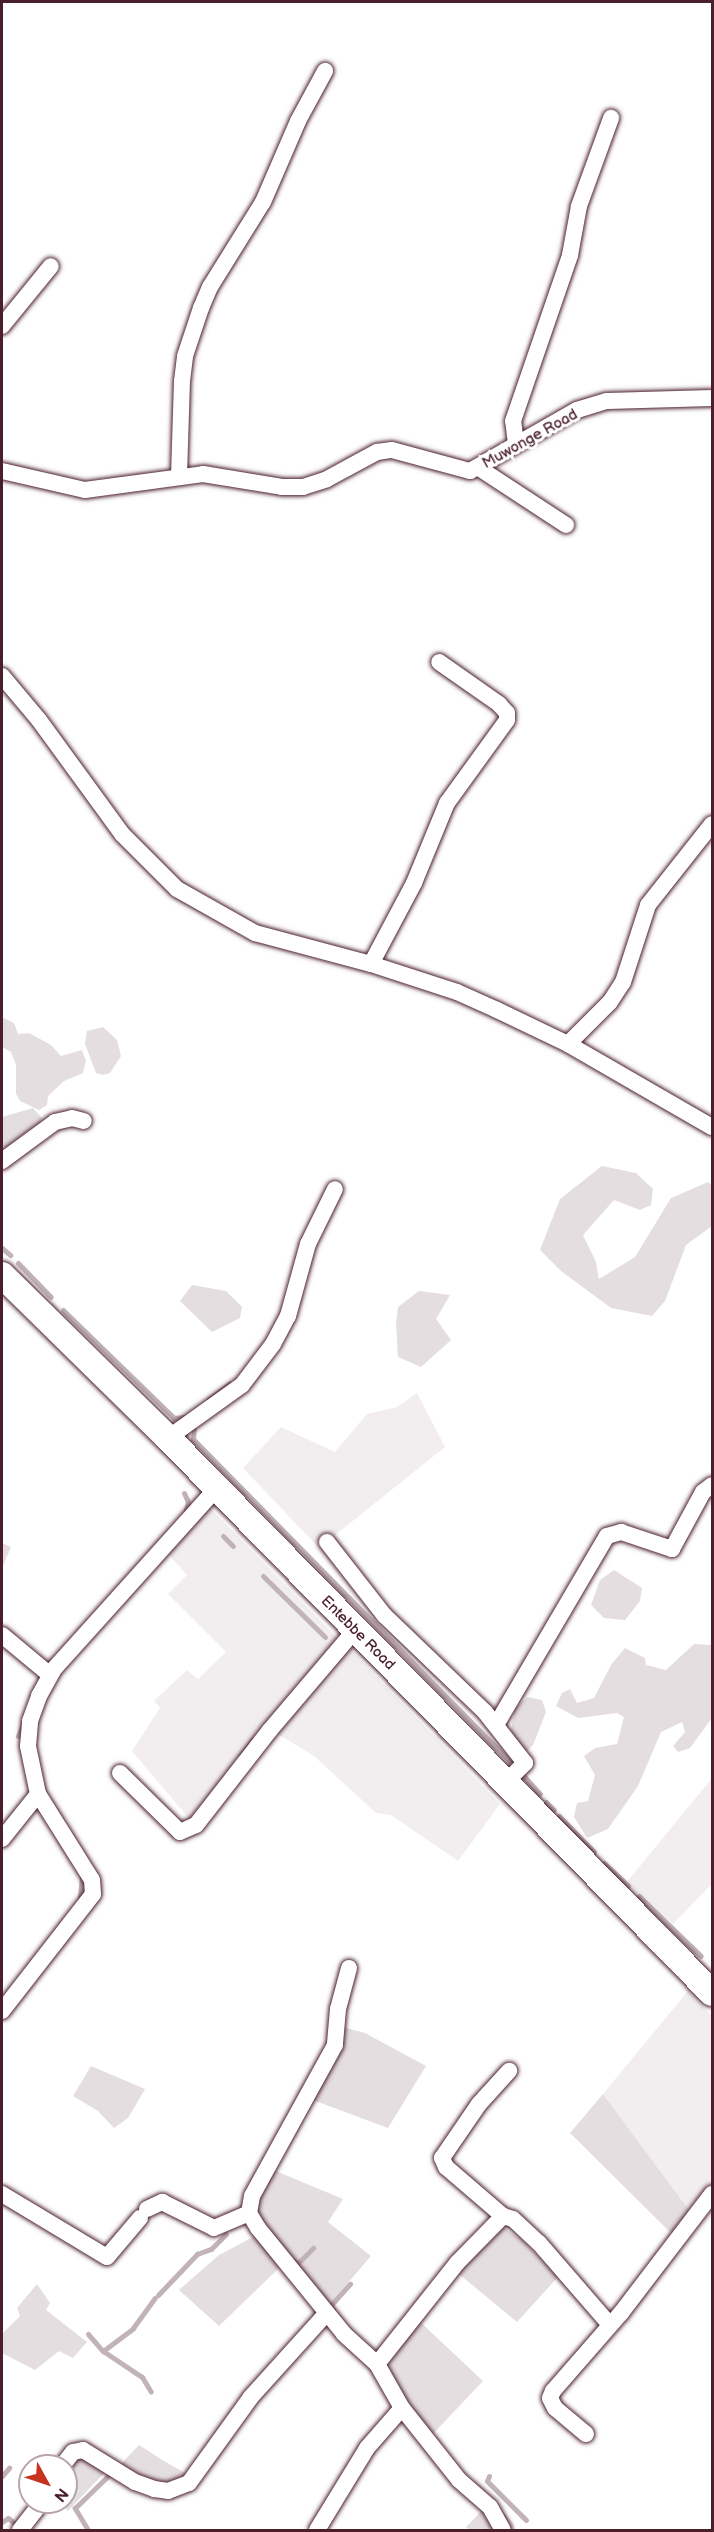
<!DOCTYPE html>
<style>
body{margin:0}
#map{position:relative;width:714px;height:2532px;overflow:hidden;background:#fff;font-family:"Balsamiq Sans",sans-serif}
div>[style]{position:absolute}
.built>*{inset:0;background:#f2eeef}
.green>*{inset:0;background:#e5dee0}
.stream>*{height:5px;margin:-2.5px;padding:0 2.5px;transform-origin:2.5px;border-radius:2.5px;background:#c1b3b6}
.roads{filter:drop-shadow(0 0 2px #4a1f2b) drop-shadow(0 0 2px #4a1f2b)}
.street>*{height:16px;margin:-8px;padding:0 8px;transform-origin:8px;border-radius:8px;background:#fff}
.primary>*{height:26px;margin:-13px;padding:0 13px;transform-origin:13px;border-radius:13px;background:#fff}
span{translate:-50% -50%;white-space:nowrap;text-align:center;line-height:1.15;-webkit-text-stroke:6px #fff;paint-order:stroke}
.street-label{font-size:15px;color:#4a1f2b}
.frame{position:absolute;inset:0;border:3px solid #4a1f2b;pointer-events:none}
.north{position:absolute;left:18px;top:2454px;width:60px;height:60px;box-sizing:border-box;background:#fff;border:2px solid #b7a5aa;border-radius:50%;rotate:130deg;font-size:16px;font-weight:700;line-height:24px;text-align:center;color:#4a1f2b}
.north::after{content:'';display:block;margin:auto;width:21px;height:27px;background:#c8321e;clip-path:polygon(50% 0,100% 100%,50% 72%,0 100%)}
</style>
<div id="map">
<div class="built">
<div style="clip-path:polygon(417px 1393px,445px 1447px,319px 1548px,243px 1468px,281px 1427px,335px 1452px,367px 1414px,397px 1407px)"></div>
<div style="clip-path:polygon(210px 1508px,338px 1639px,277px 1708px,191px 1821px,132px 1751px,160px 1708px,154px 1701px,187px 1670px,198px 1679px,226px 1652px,168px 1594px,187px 1575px,166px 1552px)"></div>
<div style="clip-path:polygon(348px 1647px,500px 1804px,458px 1861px,391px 1815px,376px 1813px,314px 1756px,273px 1731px)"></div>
<div style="clip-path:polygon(712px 1778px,712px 1884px,673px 1924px,626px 1883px)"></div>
<div style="clip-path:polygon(688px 1991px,712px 2016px,712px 2184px,689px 2210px,603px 2094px)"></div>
</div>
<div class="green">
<div style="clip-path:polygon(2px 1017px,14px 1023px,18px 1034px,29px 1033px,51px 1045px,61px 1056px,82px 1050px,86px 1061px,83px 1073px,64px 1081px,48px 1096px,47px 1105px,39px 1110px,20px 1101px,16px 1094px,16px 1065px,11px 1052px,2px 1047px)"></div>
<div style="clip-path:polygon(103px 1027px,117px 1040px,121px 1056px,110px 1073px,103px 1075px,96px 1073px,85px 1044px,87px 1031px)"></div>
<div style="clip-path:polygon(33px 1108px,42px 1118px,38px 1128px,9px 1149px,2px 1146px,2px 1117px)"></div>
<div style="clip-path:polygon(602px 1166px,636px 1173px,653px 1189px,651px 1205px,640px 1210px,614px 1200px,583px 1235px,596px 1262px,599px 1279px,635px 1257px,671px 1198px,708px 1182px,712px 1185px,712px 1226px,686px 1245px,665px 1301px,652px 1316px,611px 1308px,561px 1271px,540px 1250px,560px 1199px)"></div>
<div style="clip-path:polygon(192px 1285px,226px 1291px,242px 1307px,240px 1318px,212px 1332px,180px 1301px)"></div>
<div style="clip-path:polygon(419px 1291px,450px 1295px,436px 1319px,451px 1340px,421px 1367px,398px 1357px,396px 1323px,398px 1307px)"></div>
<div style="clip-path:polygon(2px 1543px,11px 1547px,2px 1568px)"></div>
<div style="clip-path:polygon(614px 1570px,642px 1588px,640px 1601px,625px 1620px,604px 1618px,591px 1605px,600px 1580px)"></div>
<div style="clip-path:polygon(694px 1644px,712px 1645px,712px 1718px,690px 1748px,678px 1752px,673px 1746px,685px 1732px,682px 1722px,661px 1732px,638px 1786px,608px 1829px,587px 1838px,574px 1817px,577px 1803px,588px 1801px,595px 1775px,584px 1756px,595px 1748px,617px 1744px,624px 1717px,617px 1713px,578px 1718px,556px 1706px,562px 1693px,570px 1689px,577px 1703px,594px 1698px,611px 1665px,625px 1648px,645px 1658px,646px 1665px,666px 1670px)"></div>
<div style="clip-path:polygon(528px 1697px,542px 1700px,546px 1712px,533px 1745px,527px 1751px,518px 1750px,511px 1730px,515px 1708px)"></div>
<div style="clip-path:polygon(343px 2027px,365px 2033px,426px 2066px,388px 2128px,310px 2099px)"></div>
<div style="clip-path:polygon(91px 2066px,145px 2089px,128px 2118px,114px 2128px,98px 2111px,73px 2096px)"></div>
<div style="clip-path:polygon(603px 2094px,689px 2210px,675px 2237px,570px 2133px)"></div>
<div style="clip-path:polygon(271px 2169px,343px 2199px,328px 2222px,371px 2256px,328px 2306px,254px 2213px)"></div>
<div style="clip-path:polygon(502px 2227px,522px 2240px,558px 2277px,517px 2322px,459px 2274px,488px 2234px)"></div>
<div style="clip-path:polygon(255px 2236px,281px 2266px,219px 2326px,179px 2290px,219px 2255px)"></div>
<div style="clip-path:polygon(37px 2284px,50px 2303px,46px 2310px,87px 2342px,73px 2358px,59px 2351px,35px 2370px,2px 2353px,2px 2334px,20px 2316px,17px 2308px)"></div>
<div style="clip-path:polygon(417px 2319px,483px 2381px,430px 2437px,394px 2383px,389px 2368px,392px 2354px)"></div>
<div style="clip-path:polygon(139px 2445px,164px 2461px,190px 2476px,167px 2488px,138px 2477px,120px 2465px)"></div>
<div style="clip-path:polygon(79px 2457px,108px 2469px,68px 2511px,58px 2502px,66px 2502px,66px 2470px)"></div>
<div style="clip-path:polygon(492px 2500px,513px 2523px,515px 2530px,469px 2530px,466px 2527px)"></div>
</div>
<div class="stream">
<div style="left:2px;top:1248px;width:11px;rotate:41deg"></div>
<div style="left:18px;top:1263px;width:47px;rotate:45.9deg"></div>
<div style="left:63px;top:1310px;width:155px;rotate:44.2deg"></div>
<div style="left:174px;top:1418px;width:11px;rotate:-5deg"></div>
<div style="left:209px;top:1399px;width:26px;rotate:-37deg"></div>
<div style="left:194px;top:1429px;width:10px;rotate:96deg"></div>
<div style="left:193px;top:1439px;width:451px;rotate:45.5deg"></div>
<div style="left:184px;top:1493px;width:10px;rotate:66deg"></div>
<div style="left:188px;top:1502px;width:11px;rotate:105deg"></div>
<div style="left:223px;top:1536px;width:14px;rotate:45deg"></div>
<div style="left:263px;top:1576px;width:87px;rotate:44.5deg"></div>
<div style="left:18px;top:1736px;width:16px;rotate:-68deg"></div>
<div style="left:241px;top:1755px;width:20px;rotate:-53deg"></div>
<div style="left:523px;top:1775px;width:25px;rotate:48deg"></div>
<div style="left:546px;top:1802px;width:11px;rotate:45deg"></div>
<div style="left:559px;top:1816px;width:50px;rotate:45.8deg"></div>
<div style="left:604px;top:1863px;width:33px;rotate:43deg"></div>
<div style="left:639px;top:1896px;width:86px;rotate:44.1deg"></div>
<div style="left:80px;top:1898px;width:22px;rotate:-85deg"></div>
<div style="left:294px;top:2261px;width:4px;rotate:45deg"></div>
<div style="left:297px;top:2264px;width:23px;rotate:-45deg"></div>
<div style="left:158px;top:2295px;width:57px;rotate:-46.4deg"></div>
<div style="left:197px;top:2254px;width:15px;rotate:-20deg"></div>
<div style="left:211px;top:2249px;width:21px;rotate:-45deg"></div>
<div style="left:333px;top:2309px;width:4px;rotate:-135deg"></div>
<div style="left:330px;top:2306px;width:30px;rotate:-48deg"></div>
<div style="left:88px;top:2334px;width:23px;rotate:49deg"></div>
<div style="left:103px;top:2351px;width:47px;rotate:33.7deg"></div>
<div style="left:142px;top:2377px;width:17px;rotate:59deg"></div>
<div style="left:103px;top:2351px;width:38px;rotate:-37deg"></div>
<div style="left:133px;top:2328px;width:37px;rotate:-54deg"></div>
<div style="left:2px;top:2476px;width:11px;rotate:-49deg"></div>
<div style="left:489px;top:2476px;width:5px;rotate:112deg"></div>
<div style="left:487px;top:2481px;width:55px;rotate:45deg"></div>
<div style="left:2px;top:2522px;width:7px;rotate:-34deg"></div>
<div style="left:8px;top:2518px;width:14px;rotate:39deg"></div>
<div style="left:88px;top:2530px;width:26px;rotate:-121deg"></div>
<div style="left:75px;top:2508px;width:53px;rotate:-44.2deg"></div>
</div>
<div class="roads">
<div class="street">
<div style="left:2px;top:326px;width:77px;rotate:-50.8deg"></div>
<div style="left:516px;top:444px;width:23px;rotate:-97deg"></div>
<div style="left:513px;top:421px;width:176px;rotate:-71deg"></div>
<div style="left:570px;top:255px;width:50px;rotate:-79.6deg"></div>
<div style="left:579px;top:206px;width:94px;rotate:-70deg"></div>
<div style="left:479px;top:468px;width:104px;rotate:33.2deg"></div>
<div style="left:2px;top:471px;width:85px;rotate:12.9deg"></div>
<div style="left:85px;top:490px;width:119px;rotate:-7.7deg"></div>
<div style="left:203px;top:474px;width:80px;rotate:9.3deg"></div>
<div style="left:282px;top:487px;width:21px"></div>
<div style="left:303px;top:487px;width:25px;rotate:-18deg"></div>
<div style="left:327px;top:479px;width:57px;rotate:-28.4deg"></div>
<div style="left:377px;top:452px;width:15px;rotate:-8deg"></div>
<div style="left:392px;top:450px;width:81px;rotate:15.1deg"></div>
<div style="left:470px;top:471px;width:123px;rotate:-29.7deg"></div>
<div style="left:577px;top:410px;width:31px;rotate:-17deg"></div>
<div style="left:607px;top:401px;width:105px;rotate:-1.6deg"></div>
<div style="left:179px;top:476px;width:95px;rotate:-88.2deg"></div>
<div style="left:182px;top:381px;width:25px;rotate:-83deg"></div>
<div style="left:185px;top:356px;width:51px;rotate:-71.6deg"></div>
<div style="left:201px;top:308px;width:23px;rotate:-67deg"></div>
<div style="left:210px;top:287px;width:100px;rotate:-58.1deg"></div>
<div style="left:263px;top:202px;width:88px;rotate:-66.6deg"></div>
<div style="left:298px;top:121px;width:57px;rotate:-61.6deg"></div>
<div style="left:2px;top:676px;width:57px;rotate:49.9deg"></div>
<div style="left:39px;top:720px;width:141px;rotate:53.9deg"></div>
<div style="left:122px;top:834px;width:78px;rotate:45deg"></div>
<div style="left:177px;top:889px;width:90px;rotate:29.4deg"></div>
<div style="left:255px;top:933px;width:120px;rotate:15deg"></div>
<div style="left:371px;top:964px;width:90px;rotate:18deg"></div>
<div style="left:457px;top:992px;width:44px;rotate:24.2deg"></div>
<div style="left:497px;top:1010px;width:79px;rotate:25.6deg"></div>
<div style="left:568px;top:1044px;width:166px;rotate:30deg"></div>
<div style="left:371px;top:964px;width:92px;rotate:-62deg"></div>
<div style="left:414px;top:883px;width:87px;rotate:-67.6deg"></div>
<div style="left:447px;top:803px;width:102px;rotate:-54.1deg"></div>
<div style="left:507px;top:720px;width:7px;rotate:-90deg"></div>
<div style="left:507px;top:713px;width:12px;rotate:-132deg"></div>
<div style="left:499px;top:704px;width:73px;rotate:-145deg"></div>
<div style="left:568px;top:1044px;width:59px;rotate:-45deg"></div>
<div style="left:610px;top:1002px;width:24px;rotate:-57deg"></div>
<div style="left:623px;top:982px;width:81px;rotate:-72deg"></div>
<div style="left:648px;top:905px;width:103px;rotate:-51.7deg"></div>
<div style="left:2px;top:1161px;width:66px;rotate:-36.3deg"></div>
<div style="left:55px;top:1122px;width:17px;rotate:-13deg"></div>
<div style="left:72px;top:1118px;width:12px;rotate:14deg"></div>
<div style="left:168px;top:1438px;width:91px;rotate:-35.6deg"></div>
<div style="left:242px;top:1385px;width:51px;rotate:-52.9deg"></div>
<div style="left:273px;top:1344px;width:32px;rotate:-62deg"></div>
<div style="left:288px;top:1316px;width:75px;rotate:-74.5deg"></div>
<div style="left:308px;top:1244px;width:61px;rotate:-63.9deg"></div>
<div style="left:327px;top:1542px;width:93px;rotate:52deg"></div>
<div style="left:384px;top:1615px;width:140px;rotate:43.8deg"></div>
<div style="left:485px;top:1712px;width:65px;rotate:51.9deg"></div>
<div style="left:525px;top:1763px;width:30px;rotate:135deg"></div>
<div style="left:2px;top:1635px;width:62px;rotate:39.8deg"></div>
<div style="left:496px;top:1725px;width:219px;rotate:-59.6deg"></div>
<div style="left:607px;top:1536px;width:15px;rotate:-16deg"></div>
<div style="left:621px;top:1532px;width:54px;rotate:18.4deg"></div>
<div style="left:672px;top:1549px;width:65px;rotate:-61.5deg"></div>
<div style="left:703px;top:1492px;width:11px;rotate:-38deg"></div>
<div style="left:120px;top:1773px;width:84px;rotate:44.5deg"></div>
<div style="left:180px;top:1832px;width:17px;rotate:-24deg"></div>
<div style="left:196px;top:1825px;width:120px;rotate:-52.1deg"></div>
<div style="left:270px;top:1730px;width:131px;rotate:-49.6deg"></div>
<div style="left:2px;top:1839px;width:58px;rotate:-51.3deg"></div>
<div style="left:349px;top:1968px;width:42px;rotate:105deg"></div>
<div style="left:338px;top:2009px;width:36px;rotate:95deg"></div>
<div style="left:335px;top:2045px;width:172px;rotate:118.8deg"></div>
<div style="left:252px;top:2196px;width:17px;rotate:100deg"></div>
<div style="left:249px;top:2213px;width:17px;rotate:59deg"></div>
<div style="left:258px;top:2228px;width:136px;rotate:50.9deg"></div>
<div style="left:344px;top:2334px;width:45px;rotate:42.3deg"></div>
<div style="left:377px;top:2364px;width:129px;rotate:-51.6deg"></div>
<div style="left:457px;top:2263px;width:66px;rotate:-45.6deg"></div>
<div style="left:503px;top:2216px;width:10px;rotate:17deg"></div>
<div style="left:513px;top:2219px;width:35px;rotate:43deg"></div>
<div style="left:539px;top:2243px;width:108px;rotate:49.1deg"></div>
<div style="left:2px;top:2011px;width:148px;rotate:-52.1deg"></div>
<div style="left:93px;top:1894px;width:14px;rotate:-94deg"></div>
<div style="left:92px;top:1880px;width:102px;rotate:-122.1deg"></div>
<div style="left:38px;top:1794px;width:49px;rotate:-101.8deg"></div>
<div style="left:28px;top:1746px;width:25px;rotate:-85deg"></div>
<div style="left:30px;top:1721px;width:27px;rotate:-70deg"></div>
<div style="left:39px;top:1696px;width:31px;rotate:-61deg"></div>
<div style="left:54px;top:1669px;width:244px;rotate:-48deg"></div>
<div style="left:2px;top:2194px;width:122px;rotate:31deg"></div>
<div style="left:107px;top:2257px;width:51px;rotate:-49.8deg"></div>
<div style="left:147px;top:2209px;width:17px;rotate:-25deg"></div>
<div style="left:162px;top:2202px;width:58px;rotate:26.6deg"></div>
<div style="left:214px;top:2228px;width:38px;rotate:-23deg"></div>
<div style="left:503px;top:2216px;width:75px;rotate:-139.3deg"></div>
<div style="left:446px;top:2167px;width:10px;rotate:-114deg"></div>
<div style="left:442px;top:2158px;width:65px;rotate:-55.6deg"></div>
<div style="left:479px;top:2104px;width:45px;rotate:-47.7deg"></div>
<div style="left:377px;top:2364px;width:51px;rotate:60.4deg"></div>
<div style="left:402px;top:2408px;width:92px;rotate:51.6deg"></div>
<div style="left:459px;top:2480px;width:41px;rotate:41.1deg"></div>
<div style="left:490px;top:2507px;width:26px;rotate:61deg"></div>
<div style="left:586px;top:2434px;width:40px;rotate:-140deg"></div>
<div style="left:555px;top:2408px;width:11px;rotate:-117deg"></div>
<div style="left:550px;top:2398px;width:8px;rotate:-67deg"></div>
<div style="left:553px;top:2391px;width:103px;rotate:-48.9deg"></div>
<div style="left:621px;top:2313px;width:150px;rotate:-52.6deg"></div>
<div style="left:62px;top:2466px;width:18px;rotate:-52deg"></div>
<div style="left:73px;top:2452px;width:10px;rotate:-11deg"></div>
<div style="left:83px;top:2450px;width:61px;rotate:31.6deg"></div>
<div style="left:135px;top:2482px;width:20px;rotate:20deg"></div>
<div style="left:154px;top:2489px;width:14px;rotate:8deg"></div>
<div style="left:168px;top:2491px;width:22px;rotate:-21deg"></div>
<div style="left:189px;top:2483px;width:106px;rotate:-54.2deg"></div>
<div style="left:251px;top:2397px;width:113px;rotate:-47.9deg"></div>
<div style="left:20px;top:2530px;width:36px;rotate:-52deg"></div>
<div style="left:317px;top:2530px;width:96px;rotate:-58.6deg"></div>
<div style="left:367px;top:2448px;width:53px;rotate:-48.8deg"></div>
</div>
<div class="primary">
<div style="left:2px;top:1275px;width:233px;rotate:44.5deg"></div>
<div style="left:168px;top:1438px;width:777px;rotate:45.57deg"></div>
</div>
</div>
<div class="street-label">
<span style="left:530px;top:439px;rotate:-29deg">Muwonge Road</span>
<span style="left:358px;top:1633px;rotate:45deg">Entebbe Road</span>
</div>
<div class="frame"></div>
<div class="north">N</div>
</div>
